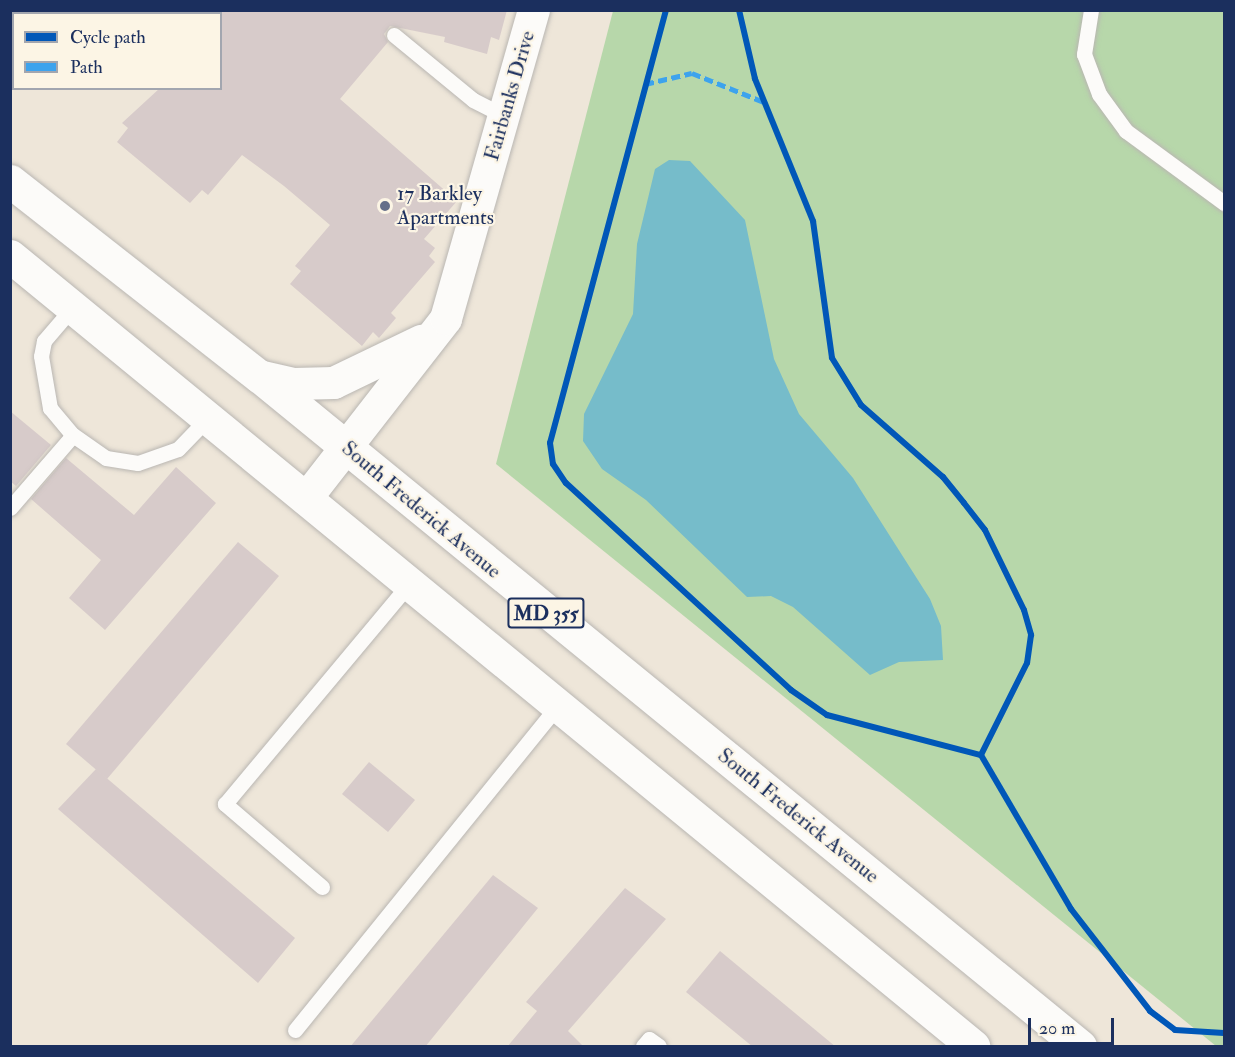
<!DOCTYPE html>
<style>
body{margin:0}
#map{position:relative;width:1235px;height:1057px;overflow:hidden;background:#eee6d9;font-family:"IM FELL Double Pica",serif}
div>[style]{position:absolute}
.green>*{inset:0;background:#b7d7aa}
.water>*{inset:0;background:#76bcca}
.building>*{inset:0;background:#d7cbca}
.roads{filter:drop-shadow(0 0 2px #b9b6b2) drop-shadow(0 0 2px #b9b6b2)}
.lane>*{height:15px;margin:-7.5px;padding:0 7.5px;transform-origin:7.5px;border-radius:7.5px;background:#fcfbf9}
.street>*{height:32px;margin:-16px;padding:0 16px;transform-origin:16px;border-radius:16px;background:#fcfbf9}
.primary>*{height:33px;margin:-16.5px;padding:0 16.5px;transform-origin:16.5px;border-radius:16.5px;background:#fcfbf9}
.quiet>*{height:4.5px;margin-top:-2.25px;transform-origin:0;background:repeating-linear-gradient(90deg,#3da3ed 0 9px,transparent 0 13.5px)}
.cycleway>*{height:6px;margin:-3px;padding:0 3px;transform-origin:3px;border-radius:3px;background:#0057b8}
.dots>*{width:16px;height:16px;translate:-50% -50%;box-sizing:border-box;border:3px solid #fcf5e5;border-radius:50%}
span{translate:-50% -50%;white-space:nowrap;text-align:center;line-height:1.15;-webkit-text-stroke:4.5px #fcf5e5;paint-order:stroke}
.shield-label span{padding:2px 4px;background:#fcf5e5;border:2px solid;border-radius:4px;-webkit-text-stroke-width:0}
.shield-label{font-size:20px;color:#1b2f5e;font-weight:700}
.street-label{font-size:21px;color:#1b2f5e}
.poi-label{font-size:21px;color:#1b2f5e}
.left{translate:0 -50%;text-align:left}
.frame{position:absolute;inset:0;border:12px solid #1b2f5e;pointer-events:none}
.legend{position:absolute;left:12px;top:12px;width:210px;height:78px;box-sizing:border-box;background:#fcf5e5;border:2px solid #a2a6af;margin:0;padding:8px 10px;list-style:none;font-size:18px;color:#1b2f5e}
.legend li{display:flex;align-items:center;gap:12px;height:30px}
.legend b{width:30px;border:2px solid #a2a6af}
.scale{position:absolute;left:1028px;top:1018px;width:86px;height:27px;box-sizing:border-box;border:3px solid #1b2f5e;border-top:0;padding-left:8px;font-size:18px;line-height:21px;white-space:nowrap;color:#1b2f5e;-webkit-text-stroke:4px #fcf5e5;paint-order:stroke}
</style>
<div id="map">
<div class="green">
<div style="clip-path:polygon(613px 11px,1224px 11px,1224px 1046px,1216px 1046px,496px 464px)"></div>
</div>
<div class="water">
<div style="clip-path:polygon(669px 160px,690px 161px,745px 220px,774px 359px,799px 414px,853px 478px,930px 599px,941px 626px,943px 660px,899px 662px,870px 675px,793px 607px,771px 596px,747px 597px,646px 500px,602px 469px,583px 441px,584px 414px,633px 314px,637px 244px,655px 169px)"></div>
</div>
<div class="building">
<div style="clip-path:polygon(220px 10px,507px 10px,499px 40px,491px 37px,487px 54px,444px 42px,445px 37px,390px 26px,384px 34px,388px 42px,340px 99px,457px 201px,424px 239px,435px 248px,429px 256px,435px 262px,391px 313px,396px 318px,379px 338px,373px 332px,362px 346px,290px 284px,301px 271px,295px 266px,330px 225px,284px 186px,242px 155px,208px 195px,202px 190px,190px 203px,117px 142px,128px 128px,122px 123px,160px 88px,220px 88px)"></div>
<div style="clip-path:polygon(10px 411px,51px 445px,16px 486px,10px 481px)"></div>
<div style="clip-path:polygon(66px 458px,134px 515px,176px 467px,216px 503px,105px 630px,69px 598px,101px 560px,31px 499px)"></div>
<div style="clip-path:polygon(238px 542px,279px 576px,107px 779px,66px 744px)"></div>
<div style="clip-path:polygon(369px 762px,415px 800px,388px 832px,342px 794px)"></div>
<div style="clip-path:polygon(96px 769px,295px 938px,258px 983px,58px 809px)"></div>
<div style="clip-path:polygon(493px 875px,538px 908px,425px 1047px,350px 1047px)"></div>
<div style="clip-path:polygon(625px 888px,666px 919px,568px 1031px,584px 1047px,507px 1047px,537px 1011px,526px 1002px)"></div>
<div style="clip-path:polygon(720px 951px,836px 1047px,753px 1047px,686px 992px)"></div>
</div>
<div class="roads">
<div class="lane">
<div style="left:1091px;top:10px;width:45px;rotate:99deg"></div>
<div style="left:1084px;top:54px;width:43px;rotate:69.4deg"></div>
<div style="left:1099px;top:94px;width:46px;rotate:53.9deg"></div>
<div style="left:1126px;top:131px;width:122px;rotate:36.3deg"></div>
<div style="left:394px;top:35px;width:102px;rotate:39.4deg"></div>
<div style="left:473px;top:100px;width:35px;rotate:27deg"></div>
<div style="left:73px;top:307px;width:45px;rotate:130.5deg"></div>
<div style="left:44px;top:341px;width:15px;rotate:101deg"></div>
<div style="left:41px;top:356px;width:53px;rotate:80.2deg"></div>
<div style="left:50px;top:408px;width:35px;rotate:50deg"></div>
<div style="left:73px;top:435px;width:40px;rotate:34.9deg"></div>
<div style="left:106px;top:458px;width:32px;rotate:9deg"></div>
<div style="left:138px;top:463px;width:42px;rotate:-19.3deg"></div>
<div style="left:178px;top:449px;width:42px;rotate:-46deg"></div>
<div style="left:10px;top:508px;width:96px;rotate:-49.2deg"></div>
<div style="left:322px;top:887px;width:128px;rotate:-139.4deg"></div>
<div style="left:225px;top:804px;width:284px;rotate:-50.1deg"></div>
<div style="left:295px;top:1030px;width:416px;rotate:-51deg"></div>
<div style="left:643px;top:1046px;width:9px;rotate:-49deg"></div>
<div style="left:649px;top:1039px;width:12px;rotate:35deg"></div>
</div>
<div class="street">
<div style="left:259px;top:376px;width:36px;rotate:13deg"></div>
<div style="left:294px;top:384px;width:40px;rotate:-1.4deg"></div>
<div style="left:334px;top:383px;width:97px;rotate:-25.8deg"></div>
<div style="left:306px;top:499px;width:228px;rotate:-52.1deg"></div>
<div style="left:446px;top:319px;width:321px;rotate:-74.1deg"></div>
</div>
<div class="primary">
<div style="left:10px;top:181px;width:316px;rotate:38.1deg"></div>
<div style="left:259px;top:376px;width:1060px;rotate:39.22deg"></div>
<div style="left:10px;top:256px;width:1246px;rotate:39.36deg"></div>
</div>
</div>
<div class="quiet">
<div style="left:645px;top:84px;width:48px;rotate:-13.2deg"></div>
<div style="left:692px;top:73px;width:78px;rotate:21.9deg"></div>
</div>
<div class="cycleway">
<div style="left:666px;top:10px;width:448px;rotate:105deg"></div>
<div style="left:550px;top:443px;width:21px;rotate:82deg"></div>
<div style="left:553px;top:464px;width:23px;rotate:56deg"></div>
<div style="left:566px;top:483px;width:306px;rotate:42.6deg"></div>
<div style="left:791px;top:690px;width:44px;rotate:34.8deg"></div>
<div style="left:827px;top:715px;width:159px;rotate:14.6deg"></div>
<div style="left:981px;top:755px;width:178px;rotate:59.7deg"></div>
<div style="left:1071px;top:909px;width:129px;rotate:52.2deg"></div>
<div style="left:1150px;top:1011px;width:31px;rotate:37deg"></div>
<div style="left:1175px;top:1030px;width:49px;rotate:3.5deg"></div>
<div style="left:739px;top:10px;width:71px;rotate:76.9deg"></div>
<div style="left:755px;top:79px;width:153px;rotate:67.8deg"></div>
<div style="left:813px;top:221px;width:138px;rotate:82.1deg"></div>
<div style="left:832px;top:358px;width:55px;rotate:58.3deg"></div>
<div style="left:861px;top:405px;width:109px;rotate:41.3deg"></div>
<div style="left:943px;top:477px;width:33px;rotate:51deg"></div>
<div style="left:964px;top:503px;width:34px;rotate:52deg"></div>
<div style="left:985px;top:530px;width:89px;rotate:64deg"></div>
<div style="left:1024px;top:610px;width:26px;rotate:74deg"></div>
<div style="left:1031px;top:635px;width:28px;rotate:98deg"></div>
<div style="left:1027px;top:663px;width:103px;rotate:116.6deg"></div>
</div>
<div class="dots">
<div style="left:385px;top:206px;background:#656f89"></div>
</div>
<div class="shield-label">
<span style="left:546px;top:613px">MD 355</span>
</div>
<div class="street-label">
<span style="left:510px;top:96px;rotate:-74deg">Fairbanks Drive</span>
<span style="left:421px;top:510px;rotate:40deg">South Frederick Avenue</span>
<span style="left:798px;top:816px;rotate:39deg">South Frederick Avenue</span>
</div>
<div class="poi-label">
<span class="left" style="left:397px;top:206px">17 Barkley<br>Apartments</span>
</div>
<div class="frame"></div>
<ul class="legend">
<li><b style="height:8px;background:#0057b8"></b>Cycle path</li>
<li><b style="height:8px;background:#3da3ed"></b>Path</li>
</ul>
<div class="scale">20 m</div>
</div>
